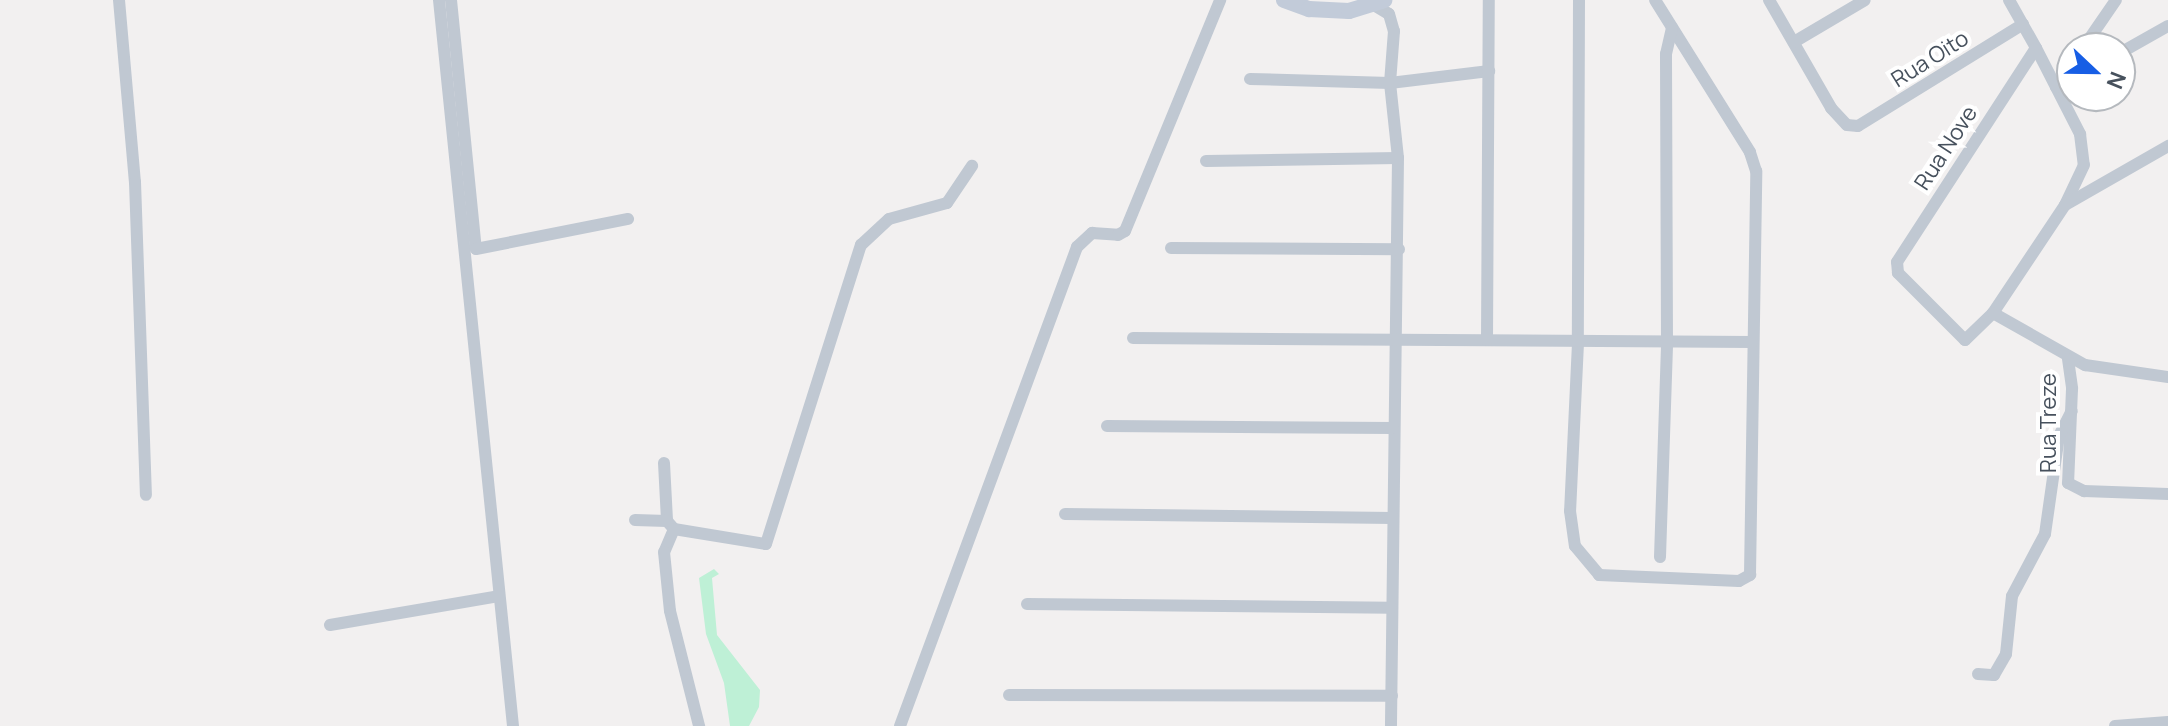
<!DOCTYPE html>
<style>
body{margin:0}
#map{position:relative;width:2168px;height:726px;overflow:hidden;background:#f2f0f0;font-family:Manrope,sans-serif}
div>[style]{position:absolute}
.green>*{inset:0;background:#bef0d6}
.street>*{height:12px;margin:-6px;padding:0 6px;transform-origin:6px;border-radius:6px;background:#c0c8d2}
.secondary>*{height:16px;margin:-8px;padding:0 8px;transform-origin:8px;border-radius:8px;background:#c2cbd9}
span{translate:-50% -50%;white-space:nowrap;text-align:center;line-height:1.15;-webkit-text-stroke:8px #fff;paint-order:stroke}
.street-label{font-size:22px;color:#47515d}
.north{position:absolute;left:2056px;top:32px;width:80px;height:80px;box-sizing:border-box;background:#fff;border:2px solid #b5b9be;border-radius:50%;rotate:112deg;font-size:22px;font-weight:700;line-height:32px;text-align:center;color:#47515d}
.north::after{content:'';display:block;margin:auto;width:28px;height:36px;background:#175ee5;clip-path:polygon(50% 0,100% 100%,50% 72%,0 100%)}
</style>
<div id="map">
<div class="green">
<div style="clip-path:polygon(714px 569px,719px 574px,712px 578px,717px 635px,760px 690px,759px 707px,749px 726px,730px 726px,724px 683px,706px 634px,699px 578px)"></div>
</div>
<div class="street">
<div style="left:119px;top:0;width:183px;rotate:85deg"></div>
<div style="left:135px;top:182px;width:313px;rotate:88deg"></div>
<div style="left:439px;top:0;width:730px;rotate:84.18deg"></div>
<div style="left:451px;top:0;width:250px;rotate:84.3deg"></div>
<div style="left:476px;top:249px;width:155px;rotate:-11.2deg"></div>
<div style="left:1579px;top:0;width:343px;rotate:90.2deg"></div>
<div style="left:1578px;top:343px;width:168px;rotate:92.7deg"></div>
<div style="left:1570px;top:511px;width:35px;rotate:82deg"></div>
<div style="left:1575px;top:546px;width:38px;rotate:50deg"></div>
<div style="left:1599px;top:575px;width:140px;rotate:2.5deg"></div>
<div style="left:1739px;top:581px;width:13px;rotate:-29deg"></div>
<div style="left:1750px;top:575px;width:404px;rotate:-89.1deg"></div>
<div style="left:1756px;top:171px;width:20px;rotate:-108deg"></div>
<div style="left:1750px;top:152px;width:179px;rotate:-122deg"></div>
<div style="left:1769px;top:0;width:125px;rotate:60.1deg"></div>
<div style="left:1831px;top:108px;width:23px;rotate:47deg"></div>
<div style="left:1847px;top:125px;width:11px;rotate:5deg"></div>
<div style="left:1858px;top:126px;width:194px;rotate:-31.7deg"></div>
<div style="left:2009px;top:0;width:55px;rotate:60.6deg"></div>
<div style="left:2036px;top:48px;width:97px;rotate:62.9deg"></div>
<div style="left:2080px;top:134px;width:31px;rotate:83deg"></div>
<div style="left:2084px;top:165px;width:44px;rotate:115.4deg"></div>
<div style="left:2065px;top:205px;width:130px;rotate:123.7deg"></div>
<div style="left:1993px;top:313px;width:39px;rotate:136deg"></div>
<div style="left:1965px;top:340px;width:95px;rotate:-135deg"></div>
<div style="left:1898px;top:273px;width:11px;rotate:-95deg"></div>
<div style="left:1897px;top:262px;width:255px;rotate:-57deg"></div>
<div style="left:1374px;top:5px;width:17px;rotate:31deg"></div>
<div style="left:1389px;top:14px;width:18px;rotate:74deg"></div>
<div style="left:1394px;top:31px;width:52px;rotate:94.4deg"></div>
<div style="left:1390px;top:83px;width:75px;rotate:83.9deg"></div>
<div style="left:1398px;top:158px;width:568px;rotate:90.71deg"></div>
<div style="left:1794px;top:42px;width:82px;rotate:-30.6deg"></div>
<div style="left:2083px;top:48px;width:58px;rotate:-55.5deg"></div>
<div style="left:2120px;top:53px;width:55px;rotate:-29.4deg"></div>
<div style="left:1250px;top:79px;width:140px;rotate:1.6deg"></div>
<div style="left:1390px;top:83px;width:100px;rotate:-6.9deg"></div>
<div style="left:2056px;top:87px;width:18px;rotate:-29deg"></div>
<div style="left:1206px;top:161px;width:192px;rotate:-0.9deg"></div>
<div style="left:2065px;top:205px;width:119px;rotate:-29.8deg"></div>
<div style="left:1171px;top:248px;width:228px;rotate:0.3deg"></div>
<div style="left:1993px;top:313px;width:106px;rotate:29.5deg"></div>
<div style="left:2085px;top:365px;width:84px;rotate:8.2deg"></div>
<div style="left:1133px;top:338px;width:619px;rotate:0.37deg"></div>
<div style="left:1487px;top:340px;width:340px;rotate:-89.7deg"></div>
<div style="left:2068px;top:359px;width:30px;rotate:82deg"></div>
<div style="left:2072px;top:389px;width:94px;rotate:92.4deg"></div>
<div style="left:2068px;top:483px;width:18px;rotate:27deg"></div>
<div style="left:2084px;top:491px;width:84px;rotate:2deg"></div>
<div style="left:1107px;top:426px;width:286px;rotate:0.4deg"></div>
<div style="left:664px;top:463px;width:58px;rotate:87deg"></div>
<div style="left:667px;top:521px;width:11px;rotate:49deg"></div>
<div style="left:674px;top:529px;width:93px;rotate:9.3deg"></div>
<div style="left:766px;top:544px;width:314px;rotate:-72.4deg"></div>
<div style="left:861px;top:245px;width:38px;rotate:-43deg"></div>
<div style="left:889px;top:219px;width:60px;rotate:-15.4deg"></div>
<div style="left:947px;top:203px;width:45px;rotate:-56deg"></div>
<div style="left:1065px;top:514px;width:328px;rotate:0.7deg"></div>
<div style="left:635px;top:520px;width:32px;rotate:2deg"></div>
<div style="left:674px;top:529px;width:25px;rotate:113deg"></div>
<div style="left:664px;top:552px;width:59px;rotate:84.2deg"></div>
<div style="left:670px;top:611px;width:119px;rotate:75.8deg"></div>
<div style="left:1660px;top:557px;width:213px;rotate:-88.1deg"></div>
<div style="left:1667px;top:344px;width:290px;rotate:-90.2deg"></div>
<div style="left:1666px;top:54px;width:27px;rotate:-77deg"></div>
<div style="left:1027px;top:604px;width:364px;rotate:0.6deg"></div>
<div style="left:330px;top:625px;width:171px;rotate:-9.7deg"></div>
<div style="left:1978px;top:674px;width:16px;rotate:4deg"></div>
<div style="left:1994px;top:675px;width:24px;rotate:-60deg"></div>
<div style="left:2006px;top:654px;width:58px;rotate:-84.1deg"></div>
<div style="left:2012px;top:596px;width:70px;rotate:-62deg"></div>
<div style="left:2045px;top:534px;width:99px;rotate:-81.9deg"></div>
<div style="left:2059px;top:436px;width:28px;rotate:-63deg"></div>
<div style="left:1009px;top:695px;width:383px;rotate:0.1deg"></div>
<div style="left:900px;top:726px;width:511px;rotate:-69.72deg"></div>
<div style="left:1077px;top:247px;width:21px;rotate:-43deg"></div>
<div style="left:1092px;top:233px;width:26px;rotate:4deg"></div>
<div style="left:1118px;top:235px;width:8px;rotate:-30deg"></div>
<div style="left:1125px;top:231px;width:250px;rotate:-67.6deg"></div>
<div style="left:2115px;top:726px;width:53px;rotate:-4.3deg"></div>
</div>
<div class="secondary">
<div style="left:1284px;top:0;width:27px;rotate:20deg"></div>
<div style="left:1309px;top:9px;width:40px;rotate:2.9deg"></div>
<div style="left:1349px;top:11px;width:37px;rotate:-17deg"></div>
</div>
<div class="street-label">
<span style="left:1930px;top:59px;rotate:-32deg">Rua Oito</span>
<span style="left:1946px;top:148px;rotate:-57deg">Rua Nove</span>
<span style="left:2049px;top:423px;rotate:-90deg">Rua Treze</span>
</div>
<div class="north">N</div>
</div>
